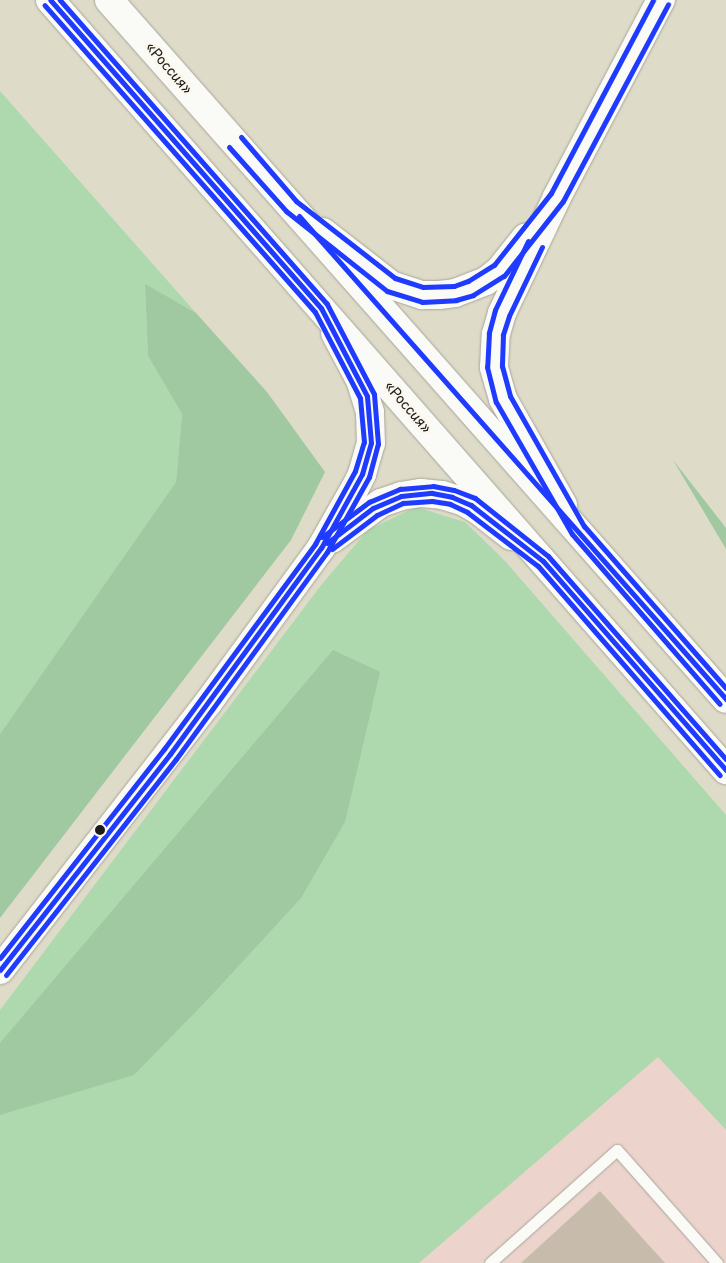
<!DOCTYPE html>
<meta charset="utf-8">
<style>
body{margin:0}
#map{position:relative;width:726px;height:1263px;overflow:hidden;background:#dedbc8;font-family:"Playpen Sans",sans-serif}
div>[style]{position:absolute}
.built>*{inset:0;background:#ecd4cd}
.green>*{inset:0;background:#aed9ae}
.forest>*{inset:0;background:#a0c8a1}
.building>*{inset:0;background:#c7bbac}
.roads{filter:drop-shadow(0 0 1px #a8a69a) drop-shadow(0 0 1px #a8a69a)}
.lane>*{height:11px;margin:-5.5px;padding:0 5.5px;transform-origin:5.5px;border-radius:5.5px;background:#fafaf7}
.secondary>*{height:28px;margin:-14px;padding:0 14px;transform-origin:14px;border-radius:14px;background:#fafaf7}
.primary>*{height:28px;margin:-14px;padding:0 14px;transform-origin:14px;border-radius:14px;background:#fafaf7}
.highway>*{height:28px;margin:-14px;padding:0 14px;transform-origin:14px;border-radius:14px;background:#fafaf7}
.bus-1>*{height:5px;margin:-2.5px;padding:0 2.5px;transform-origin:2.5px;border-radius:2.5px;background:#1f3bff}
.bus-2>*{height:5px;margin:-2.5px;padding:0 2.5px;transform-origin:2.5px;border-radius:2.5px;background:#1f3bff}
.bus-3>*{height:5px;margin:-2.5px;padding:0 2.5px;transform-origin:2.5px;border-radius:2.5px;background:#1f3bff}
.dots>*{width:14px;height:14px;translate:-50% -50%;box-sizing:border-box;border:2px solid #fbf7ec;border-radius:50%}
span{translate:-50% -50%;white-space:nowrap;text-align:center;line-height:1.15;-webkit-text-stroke:5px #fbf7ec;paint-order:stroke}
.street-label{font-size:14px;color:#1c1c1c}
</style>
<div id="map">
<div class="built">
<div style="clip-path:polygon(658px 1056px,726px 1130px,726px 1263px,419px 1263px)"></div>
</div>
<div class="green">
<div style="clip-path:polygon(0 91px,196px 313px,145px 285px,148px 356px,182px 414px,176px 482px,0 734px)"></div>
<div style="clip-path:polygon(416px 507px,465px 522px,505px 561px,726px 815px,726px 1130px,658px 1057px,419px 1263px,0 1263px,0 1010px,322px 584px,368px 530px)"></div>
</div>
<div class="forest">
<div style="clip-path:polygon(145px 284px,196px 313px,267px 392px,325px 472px,291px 540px,0 918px,0 734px,176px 482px,182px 414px,148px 356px)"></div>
<div style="clip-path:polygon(673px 460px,726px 528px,726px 549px)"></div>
<div style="clip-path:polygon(333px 650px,380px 672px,345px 822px,301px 898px,210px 997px,134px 1075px,0 1115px,0 1043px)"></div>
</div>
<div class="building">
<div style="clip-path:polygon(600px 1191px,665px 1263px,521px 1263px)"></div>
</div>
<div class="roads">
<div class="lane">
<div style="left:490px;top:1263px;width:170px;rotate:-41.7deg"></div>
<div style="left:617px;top:1150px;width:151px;rotate:48.5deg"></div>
</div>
<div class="secondary">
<div style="left:323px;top:232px;width:86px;rotate:37.9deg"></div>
<div style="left:391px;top:285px;width:33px;rotate:18deg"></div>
<div style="left:422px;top:295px;width:17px"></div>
<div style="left:439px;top:295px;width:16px;rotate:-7deg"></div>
<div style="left:455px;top:293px;width:33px;rotate:-21deg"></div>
<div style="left:486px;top:281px;width:16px;rotate:-38deg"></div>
<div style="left:499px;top:271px;width:43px;rotate:-51.5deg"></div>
<div style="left:563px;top:505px;width:122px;rotate:-119.5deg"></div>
<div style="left:503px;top:399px;width:33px;rotate:-106deg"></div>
<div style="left:494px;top:367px;width:33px;rotate:-87deg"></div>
<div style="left:496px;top:334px;width:22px;rotate:-74deg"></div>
<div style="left:502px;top:313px;width:128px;rotate:-64.6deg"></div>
<div style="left:557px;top:197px;width:223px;rotate:-62.2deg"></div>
</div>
<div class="primary">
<div style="left:332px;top:539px;width:61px;rotate:-36.3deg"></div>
<div style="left:381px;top:503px;width:21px;rotate:-19deg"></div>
<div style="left:401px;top:496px;width:20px;rotate:-9deg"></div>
<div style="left:421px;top:493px;width:21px;rotate:5deg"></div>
<div style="left:442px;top:495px;width:21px;rotate:17deg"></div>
<div style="left:462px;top:501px;width:20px;rotate:30deg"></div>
<div style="left:479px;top:511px;width:41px;rotate:38deg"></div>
<div style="left:0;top:970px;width:338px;rotate:-52.1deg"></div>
<div style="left:208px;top:703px;width:192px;rotate:-53.9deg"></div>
<div style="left:321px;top:548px;width:69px;rotate:-60.5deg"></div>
<div style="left:355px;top:488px;width:16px;rotate:-63deg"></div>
<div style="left:362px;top:474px;width:32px;rotate:-74deg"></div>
<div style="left:371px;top:443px;width:31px;rotate:-92deg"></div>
<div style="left:370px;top:412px;width:31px;rotate:-107deg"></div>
<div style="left:361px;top:382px;width:55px;rotate:-118deg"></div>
</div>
<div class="highway">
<div style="left:50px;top:0;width:1025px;rotate:48.72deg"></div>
<div style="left:109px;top:0;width:932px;rotate:48.57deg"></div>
</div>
</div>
<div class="bus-1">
<div style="left:299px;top:216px;width:645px;rotate:48.52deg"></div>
<div style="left:327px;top:543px;width:58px;rotate:-37.3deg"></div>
<div style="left:373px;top:508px;width:30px;rotate:-23deg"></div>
<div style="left:401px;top:496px;width:31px;rotate:-6deg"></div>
<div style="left:432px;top:493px;width:20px;rotate:11deg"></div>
<div style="left:452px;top:497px;width:21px;rotate:23deg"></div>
<div style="left:471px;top:505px;width:91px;rotate:37.9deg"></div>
<div style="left:543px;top:561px;width:278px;rotate:48.8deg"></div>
<div style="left:0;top:970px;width:275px;rotate:-51.8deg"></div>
<div style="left:170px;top:754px;width:255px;rotate:-53.8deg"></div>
<div style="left:321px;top:548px;width:85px;rotate:-61deg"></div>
<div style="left:362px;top:474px;width:32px;rotate:-74deg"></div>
<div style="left:371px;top:443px;width:47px;rotate:-94.9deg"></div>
<div style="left:367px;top:396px;width:99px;rotate:-117.6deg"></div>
<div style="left:321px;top:308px;width:410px;rotate:-131.3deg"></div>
</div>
<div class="bus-2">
<div style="left:229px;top:147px;width:86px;rotate:48.3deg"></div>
<div style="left:286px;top:211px;width:129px;rotate:38.4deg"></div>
<div style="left:387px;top:291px;width:37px;rotate:17deg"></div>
<div style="left:422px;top:302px;width:34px;rotate:-3deg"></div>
<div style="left:456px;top:300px;width:18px;rotate:-16deg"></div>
<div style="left:473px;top:295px;width:36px;rotate:-32deg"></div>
<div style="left:504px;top:276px;width:95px;rotate:-51.8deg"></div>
<div style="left:563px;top:201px;width:223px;rotate:-61.9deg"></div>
<div style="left:528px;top:241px;width:76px;rotate:115.6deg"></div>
<div style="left:495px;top:310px;width:24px;rotate:105deg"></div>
<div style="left:489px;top:333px;width:34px;rotate:93deg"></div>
<div style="left:487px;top:367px;width:36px;rotate:76deg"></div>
<div style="left:496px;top:402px;width:152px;rotate:60.1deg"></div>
<div style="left:572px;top:534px;width:225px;rotate:49deg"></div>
<div style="left:332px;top:549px;width:56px;rotate:-37.1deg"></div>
<div style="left:377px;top:515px;width:29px;rotate:-25deg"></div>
<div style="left:403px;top:503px;width:29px;rotate:-4deg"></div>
<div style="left:432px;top:501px;width:18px;rotate:9deg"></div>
<div style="left:450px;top:504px;width:19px;rotate:25deg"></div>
<div style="left:467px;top:512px;width:89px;rotate:37.3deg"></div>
<div style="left:538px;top:566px;width:277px;rotate:49deg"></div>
<div style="left:6px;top:975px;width:275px;rotate:-51.8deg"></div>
<div style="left:176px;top:759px;width:256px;rotate:-53.9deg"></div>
<div style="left:327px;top:552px;width:86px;rotate:-60.8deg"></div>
<div style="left:369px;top:477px;width:34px;rotate:-75deg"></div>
<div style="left:378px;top:444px;width:50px;rotate:-94.6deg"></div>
<div style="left:374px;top:394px;width:102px;rotate:-117.6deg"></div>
<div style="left:327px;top:304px;width:405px;rotate:-131.3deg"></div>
</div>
<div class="bus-3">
<div style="left:241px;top:137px;width:84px;rotate:49.3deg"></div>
<div style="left:296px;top:201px;width:125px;rotate:37.9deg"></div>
<div style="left:395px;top:278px;width:29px;rotate:18deg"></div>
<div style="left:423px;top:287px;width:31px;rotate:-2deg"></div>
<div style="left:454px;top:286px;width:15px;rotate:-20deg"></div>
<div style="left:468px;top:281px;width:31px;rotate:-32deg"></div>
<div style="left:494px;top:265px;width:92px;rotate:-51.6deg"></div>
<div style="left:551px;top:193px;width:218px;rotate:-62.1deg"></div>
<div style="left:542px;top:247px;width:76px;rotate:115.6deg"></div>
<div style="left:509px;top:316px;width:20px;rotate:108deg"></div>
<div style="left:503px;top:335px;width:31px;rotate:92deg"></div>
<div style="left:502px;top:366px;width:31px;rotate:75deg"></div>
<div style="left:510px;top:396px;width:150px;rotate:60.4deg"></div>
<div style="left:584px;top:526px;width:215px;rotate:48.8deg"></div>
<div style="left:322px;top:537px;width:59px;rotate:-36.7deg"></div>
<div style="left:369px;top:502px;width:34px;rotate:-23deg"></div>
<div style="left:400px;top:489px;width:33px;rotate:-5deg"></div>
<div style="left:433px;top:486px;width:21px;rotate:11deg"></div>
<div style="left:454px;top:490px;width:22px;rotate:21deg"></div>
<div style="left:475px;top:498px;width:93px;rotate:38.5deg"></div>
<div style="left:548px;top:556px;width:270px;rotate:48.8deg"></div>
<div style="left:0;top:958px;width:266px;rotate:-51.9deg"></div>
<div style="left:164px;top:749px;width:255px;rotate:-53.6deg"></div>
<div style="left:315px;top:544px;width:83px;rotate:-61.3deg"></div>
<div style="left:355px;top:471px;width:30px;rotate:-73deg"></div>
<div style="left:364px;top:442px;width:44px;rotate:-95.2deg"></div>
<div style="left:360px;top:398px;width:97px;rotate:-117.6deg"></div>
<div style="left:315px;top:312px;width:409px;rotate:-131.4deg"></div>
</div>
<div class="dots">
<div style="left:100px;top:830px;background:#1c1c1c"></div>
</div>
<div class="street-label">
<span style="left:169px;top:68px;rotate:49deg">«Россия»</span>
<span style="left:408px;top:407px;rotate:49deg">«Россия»</span>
</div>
</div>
